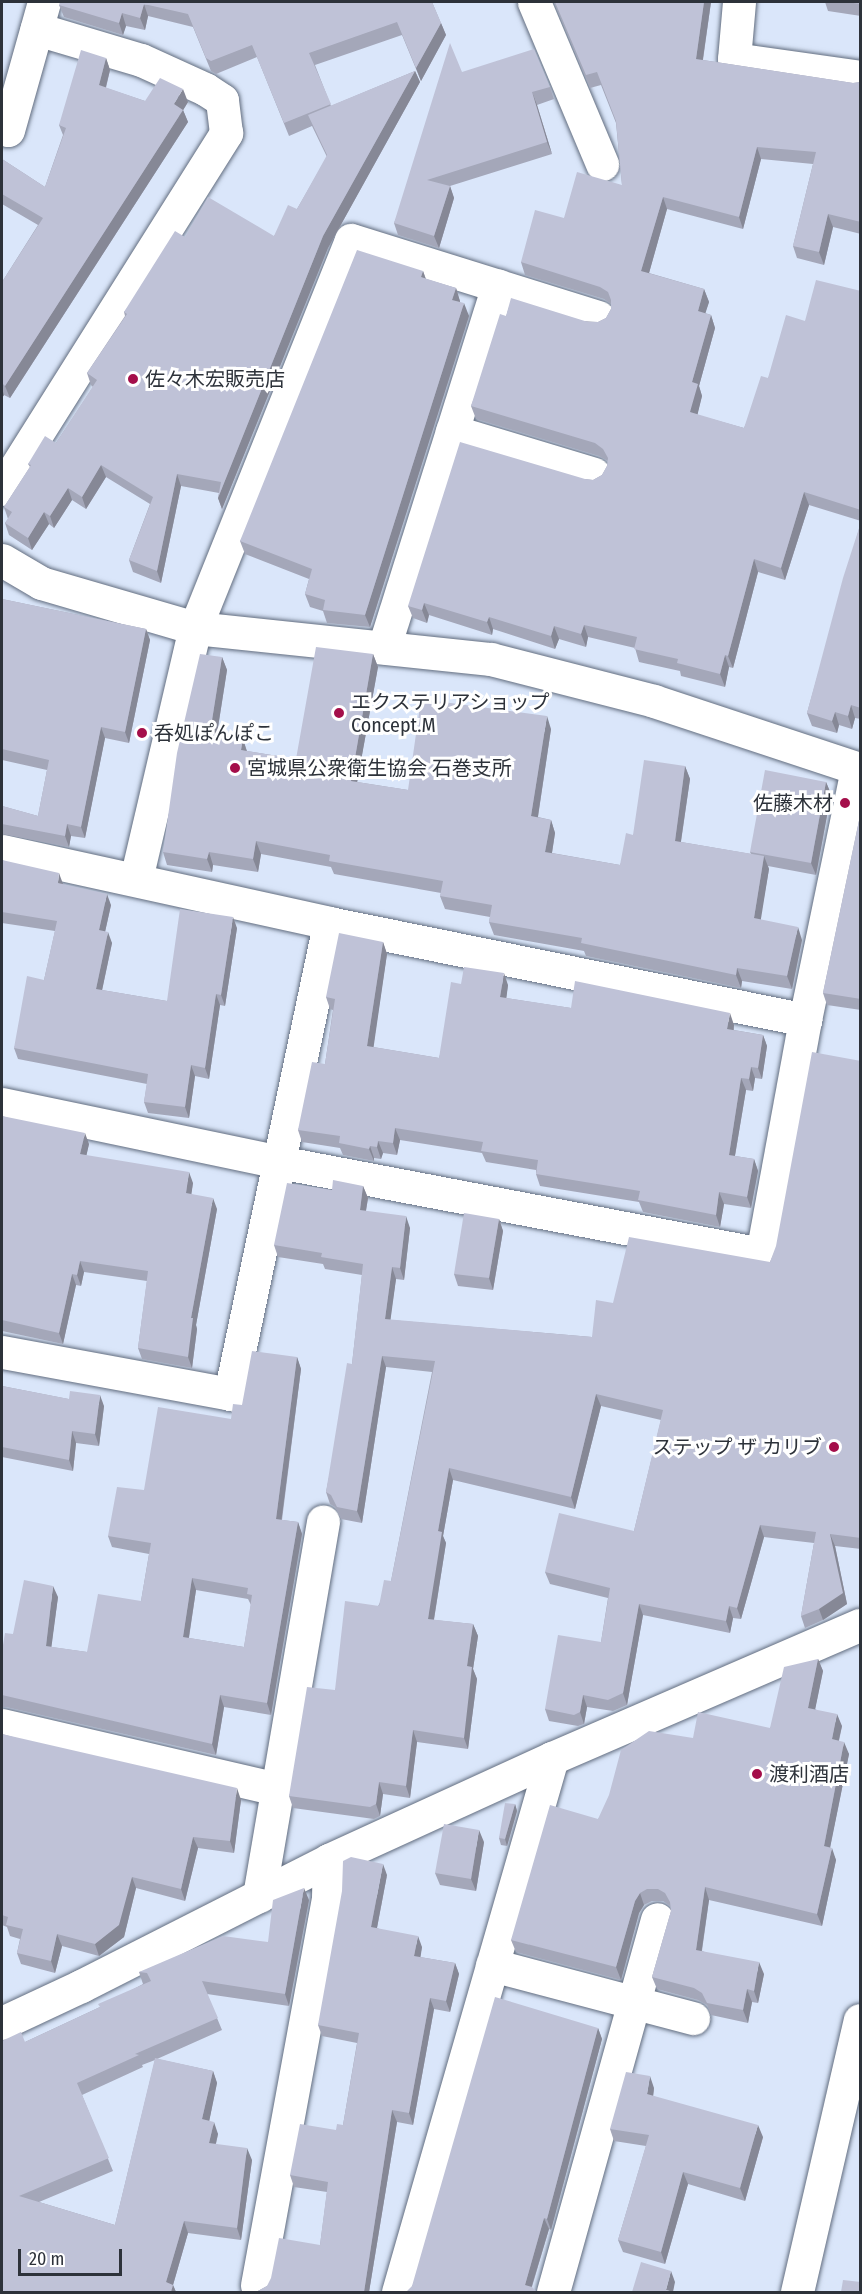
<!DOCTYPE html>
<meta charset="utf-8">
<style>
body{margin:0}
#map{position:relative;width:862px;height:2294px;overflow:hidden;background:#dae6fa;font-family:"Fira Sans Condensed","Noto Sans JP",sans-serif}
div>[style]{position:absolute}
.roads{filter:drop-shadow(0 0 2px #626d7f) drop-shadow(0 0 2px #626d7f)}
.minor>*{height:33px;margin:-16.5px;padding:0 16.5px;transform-origin:16.5px;border-radius:16.5px;background:#fff}
.wall>*{inset:0;background:#a4a7b9}
.shaded-wall>*{inset:0;background:#868896}
.building>*{inset:0;background:#bfc2d7}
.dots>*{width:16px;height:16px;translate:-50% -50%;box-sizing:border-box;border:3px solid #fff;border-radius:50%}
span{translate:-50% -50%;white-space:nowrap;text-align:center;line-height:1.15;-webkit-text-stroke:6px #fff;paint-order:stroke}
.poi-label{font-size:20px;color:#2d323a}
.left{translate:0 -50%;text-align:left}
.right{translate:-100% -50%;text-align:right}
.frame{position:absolute;inset:0;border:3px solid #2d323a;pointer-events:none}
.scale{position:absolute;left:18px;top:2249px;width:104px;height:27px;box-sizing:border-box;border:3px solid #2d323a;border-top:0;padding-left:8px;font-size:18px;line-height:21px;white-space:nowrap;color:#2d323a;-webkit-text-stroke:4px #fff;paint-order:stroke}
</style>
<div id="map">
<div class="roads">
<div class="minor">
<div style="left:534px;top:2px;width:176px;rotate:67.2deg"></div>
<div style="left:739px;top:2px;width:57px;rotate:95deg"></div>
<div style="left:734px;top:59px;width:127px;rotate:8.1deg"></div>
<div style="left:2px;top:128px;width:6px;rotate:18deg"></div>
<div style="left:8px;top:130px;width:133px;rotate:-74.3deg"></div>
<div style="left:452px;top:431px;width:148px;rotate:16.8deg"></div>
<div style="left:2px;top:489px;width:421px;rotate:-57.8deg"></div>
<div style="left:226px;top:133px;width:33px;rotate:-97deg"></div>
<div style="left:222px;top:100px;width:20px;rotate:-147deg"></div>
<div style="left:205px;top:89px;width:70px;rotate:-155.6deg"></div>
<div style="left:141px;top:60px;width:109px;rotate:-163.4deg"></div>
<div style="left:2px;top:560px;width:45px;rotate:30.5deg"></div>
<div style="left:41px;top:583px;width:160px;rotate:16.3deg"></div>
<div style="left:195px;top:628px;width:298px;rotate:6deg"></div>
<div style="left:491px;top:659px;width:168px;rotate:14.4deg"></div>
<div style="left:654px;top:701px;width:217px;rotate:18.3deg"></div>
<div style="left:384px;top:647px;width:379px;rotate:-72.5deg"></div>
<div style="left:2px;top:851px;width:335px;rotate:12.4deg"></div>
<div style="left:329px;top:923px;width:486px;rotate:11.5deg"></div>
<div style="left:136px;top:879px;width:258px;rotate:-76.8deg"></div>
<div style="left:195px;top:628px;width:418px;rotate:-68.1deg"></div>
<div style="left:351px;top:240px;width:259px;rotate:17.3deg"></div>
<div style="left:2px;top:1104px;width:283px;rotate:11.8deg"></div>
<div style="left:279px;top:1162px;width:492px;rotate:10.8deg"></div>
<div style="left:762px;top:1254px;width:238px;rotate:-79.6deg"></div>
<div style="left:805px;top:1020px;width:257px;rotate:-78.3deg"></div>
<div style="left:2px;top:1352px;width:232px;rotate:10.4deg"></div>
<div style="left:230px;top:1394px;width:481px;rotate:-78.1deg"></div>
<div style="left:2px;top:1725px;width:282px;rotate:13.1deg"></div>
<div style="left:259px;top:1896px;width:380px;rotate:-80.3deg"></div>
<div style="left:492px;top:1965px;width:208px;rotate:14.8deg"></div>
<div style="left:2px;top:2023px;width:87px;rotate:-25.1deg"></div>
<div style="left:81px;top:1986px;width:278px;rotate:-26.9deg"></div>
<div style="left:329px;top:1860px;width:245px;rotate:-24.6deg"></div>
<div style="left:552px;top:1758px;width:335px;rotate:-23.4deg"></div>
<div style="left:257px;top:2285px;width:392px;rotate:-79.6deg"></div>
<div style="left:328px;top:1899px;width:39px;rotate:-89deg"></div>
<div style="left:398px;top:2292px;width:556px;rotate:-73.91deg"></div>
<div style="left:553px;top:2292px;width:387px;rotate:-74.4deg"></div>
<div style="left:797px;top:2292px;width:279px;rotate:-77deg"></div>
</div>
</div>
<div class="wall">
<div style="clip-path:polygon(432px 2px,446px 35px,421px 81px,402px 35px,315px 65px,331px 106px,415px 71px,420px 82px,328px 248px,222px 509px,218px 498px,219px 493px,181px 486px,161px 583px,133px 572px,129px 560px,150px 504px,106px 477px,86px 509px,72px 500px,54px 528px,49px 524px,32px 550px,9px 535px,5px 523px,8px 519px,4px 507px,30px 467px,28px 464px,56px 443px,93px 387px,91px 385px,87px 373px,125px 316px,124px 312px,185px 237px,274px 236px,297px 209px,327px 157px,312px 126px,289px 136px,257px 57px,216px 74px,211px 71px,193px 27px,148px 16px,145px 30px,126px 26px,123px 35px,64px 17px,59px 5px)"></div>
<div style="clip-path:polygon(554px 2px,711px 2px,703px 60px,853px 83px,861px 82px,861px 234px,833px 227px,824px 265px,797px 258px,793px 246px,813px 164px,761px 159px,743px 229px,667px 209px,649px 273px,704px 289px,709px 302px,705px 313px,711px 315px,715px 328px,699px 386px,702px 396px,697px 415px,744px 428px,768px 378px,805px 321px,861px 291px,861px 521px,809px 505px,785px 580px,758px 572px,733px 668px,729px 667px,725px 687px,681px 676px,680px 671px,639px 662px,635px 648px,588px 637px,586px 647px,559px 639px,555px 649px,493px 629px,492px 635px,429px 615px,427px 623px,413px 618px,408px 606px,585px 479px,593px 480px,602px 475px,607px 466px,608px 461px,599px 456px,476px 419px,471px 406px,506px 316px,598px 322px,606px 318px,611px 309px,611px 304px,604px 299px,525px 275px,521px 262px,564px 218px,622px 185px,616px 123px,601px 85px,590px 88px)"></div>
<div style="clip-path:polygon(825px 2px,861px 2px,861px 16px,828px 11px)"></div>
<div style="clip-path:polygon(106px 58px,110px 70px,106px 88px,145px 101px,188px 102px,183px 110px,188px 122px,10px 398px,4px 395px,2px 398px,2px 282px,38px 225px,2px 204px,2px 159px,45px 187px,63px 135px,59px 125px)"></div>
<div style="clip-path:polygon(462px 72px,550px 87px,554px 99px,537px 105px,552px 154px,450px 186px,454px 198px,439px 248px,398px 235px,394px 223px)"></div>
<div style="clip-path:polygon(423px 271px,426px 279px,456px 288px,460px 302px,469px 316px,370px 627px,327px 623px,323px 611px,310px 607px,305px 594px,309px 579px,245px 554px,240px 541px)"></div>
<div style="clip-path:polygon(861px 522px,861px 719px,855px 718px,852px 729px,839px 725px,837px 733px,812px 726px,807px 713px)"></div>
<div style="clip-path:polygon(2px 599px,146px 629px,150px 640px,129px 743px,105px 738px,85px 838px,71px 836px,69px 847px,2px 834px,2px 806px,38px 816px,47px 770px,2px 760px)"></div>
<div style="clip-path:polygon(373px 654px,378px 667px,357px 782px,408px 790px,551px 729px,538px 817px,551px 820px,555px 833px,552px 853px,620px 865px,633px 835px,685px 766px,690px 779px,681px 842px,751px 854px,750px 852px,826px 782px,831px 794px,816px 875px,768px 866px,769px 869px,760px 920px,802px 940px,792px 989px,742px 981px,741px 988px,586px 956px,584px 951px,494px 935px,489px 922px,490px 917px,445px 909px,440px 896px,441px 893px,334px 874px,331px 867px,261px 854px,258px 872px,213px 865px,212px 872px,167px 865px,163px 852px,222px 657px,227px 670px,217px 734px,243px 739px,247px 751px,296px 759px)"></div>
<div style="clip-path:polygon(861px 811px,861px 1010px,827px 1005px,823px 993px)"></div>
<div style="clip-path:polygon(2px 860px,63px 884px,111px 905px,105px 932px,112px 943px,102px 990px,167px 1001px,237px 928px,225px 1006px,220px 1005px,209px 1079px,195px 1076px,189px 1118px,148px 1113px,144px 1102px,147px 1084px,18px 1059px,14px 1048px,44px 980px,55px 931px,2px 923px)"></div>
<div style="clip-path:polygon(383px 942px,387px 954px,373px 1047px,439px 1058px,461px 984px,508px 985px,506px 998px,571px 1008px,734px 1025px,734px 1030px,763px 1035px,767px 1046px,762px 1079px,755px 1078px,753px 1091px,746px 1090px,735px 1156px,754px 1159px,758px 1171px,751px 1208px,724px 1204px,720px 1227px,643px 1212px,639px 1202px,540px 1186px,536px 1174px,536px 1170px,486px 1162px,482px 1153px,400px 1140px,397px 1155px,383px 1153px,381px 1159px,374px 1158px,374px 1161px,343px 1155px,340px 1148px,302px 1142px,298px 1130px,325px 1064px,333px 1010px,330px 1009px,326px 997px)"></div>
<div style="clip-path:polygon(861px 1061px,861px 1549px,835px 1546px,847px 1604px,823px 1620px,805px 1628px,801px 1616px,814px 1543px,764px 1537px,741px 1619px,733px 1618px,730px 1633px,643px 1615px,627px 1705px,613px 1711px,587px 1707px,584px 1724px,578px 1726px,549px 1721px,545px 1709px,601px 1642px,608px 1598px,550px 1584px,545px 1572px,634px 1531px,661px 1420px,601px 1406px,575px 1509px,453px 1480px,443px 1536px,446px 1543px,434px 1620px,473px 1624px,478px 1636px,473px 1669px,477px 1679px,468px 1749px,417px 1742px,410px 1798px,383px 1794px,380px 1816px,374px 1819px,293px 1808px,289px 1796px,335px 1690px,391px 1581px,432px 1372px,386px 1367px,362px 1523px,341px 1519px,335px 1507px,330px 1504px,326px 1492px,352px 1364px,362px 1275px,325px 1269px,323px 1264px,278px 1257px,274px 1245px,332px 1190px,363px 1186px,368px 1198px,366px 1211px,410px 1228px,404px 1280px,396px 1279px,390px 1320px,592px 1337px,613px 1303px,770px 1262px)"></div>
<div style="clip-path:polygon(2px 1116px,89px 1144px,86px 1156px,193px 1183px,191px 1194px,217px 1209px,196px 1325px,197px 1329px,192px 1368px,142px 1359px,138px 1348px,147px 1281px,84px 1272px,81px 1286px,76px 1285px,63px 1344px,2px 1331px)"></div>
<div style="clip-path:polygon(499px 1219px,503px 1231px,493px 1290px,458px 1286px,454px 1274px)"></div>
<div style="clip-path:polygon(evenodd,297px 1357px,301px 1369px,282px 1520px,298px 1522px,302px 1534px,271px 1715px,224px 1707px,216px 1755px,6px 1707px,2px 1707px,2px 1651px,13px 1634px,58px 1597px,51px 1647px,87px 1652px,141px 1601px,149px 1554px,112px 1547px,108px 1536px,144px 1490px,231px 1419px,242px 1405px,297px 1357px,196px 1590px,248px 1599px,251px 1605px,244px 1647px,189px 1638px,196px 1590px)"></div>
<div style="clip-path:polygon(2px 1386px,104px 1406px,99px 1446px,76px 1443px,73px 1471px,2px 1457px,2px 1460px)"></div>
<div style="clip-path:polygon(818px 1659px,823px 1671px,815px 1709px,842px 1726px,839px 1741px,849px 1754px,830px 1847px,836px 1860px,822px 1926px,709px 1900px,702px 1951px,764px 1974px,758px 2003px,752px 2002px,748px 2023px,711px 2015px,707px 2005px,698px 2000px,657px 1989px,652px 1977px,671px 1911px,670px 1906px,663px 1901px,652px 1901px,644px 1905px,639px 1913px,621px 1980px,516px 1952px,511px 1940px,598px 1819px,693px 1738px,770px 1728px)"></div>
<div style="clip-path:polygon(2px 1734px,241px 1800px,234px 1853px,198px 1848px,185px 1901px,136px 1888px,124px 1937px,99px 1956px,62px 1946px,55px 1973px,21px 1964px,17px 1953px,20px 1939px,10px 1936px,7px 1927px,2px 1925px)"></div>
<div style="clip-path:polygon(515px 1804px,517px 1811px,507px 1846px,501px 1845px,499px 1838px)"></div>
<div style="clip-path:polygon(484px 1842px,476px 1891px,440px 1885px,435px 1873px)"></div>
<div style="clip-path:polygon(387px 1875px,377px 1928px,422px 1947px,420px 1957px,455px 1963px,459px 1974px,450px 2012px,434px 2009px,413px 2125px,397px 2122px,369px 2292px,256px 2292px,267px 2286px,320px 2245px,327px 2192px,294px 2187px,290px 2175px,336px 2130px,343px 2125px,357px 2043px,322px 2036px,318px 2025px)"></div>
<div style="clip-path:polygon(evenodd,309px 1900px,289px 2006px,207px 1994px,222px 2030px,157px 2059px,213px 2071px,217px 2083px,209px 2121px,218px 2134px,216px 2144px,252px 2160px,241px 2240px,188px 2233px,173px 2285px,176px 2292px,2px 2292px,25px 2042px,100px 2007px,143px 1984px,139px 1972px,268px 1942px,309px 1900px,155px 2060px,115px 2225px,39px 2202px,113px 2171px,82px 2095px,143px 2067px,142px 2065px,155px 2060px)"></div>
<div style="clip-path:polygon(598px 2028px,602px 2039px,551px 2230px,549px 2229px,532px 2287px,412px 2286px)"></div>
<div style="clip-path:polygon(654px 2088px,653px 2096px,763px 2137px,745px 2201px,688px 2184px,665px 2264px,623px 2252px,618px 2240px,646px 2146px,614px 2141px,610px 2129px)"></div>
</div>
<div class="shaded-wall">
<div style="clip-path:polygon(704px 2px,711px 2px,701px 72px,696px 59px)"></div>
<div style="clip-path:polygon(144px 4px,148px 16px,145px 30px,140px 18px)"></div>
<div style="clip-path:polygon(122px 13px,126px 26px,123px 35px,119px 23px)"></div>
<div style="clip-path:polygon(441px 23px,446px 35px,421px 81px,416px 68px)"></div>
<div style="clip-path:polygon(106px 58px,110px 70px,103px 98px,99px 85px)"></div>
<div style="clip-path:polygon(415px 71px,420px 82px,328px 248px,222px 509px,218px 498px,323px 236px)"></div>
<div style="clip-path:polygon(183px 89px,188px 102px,179px 117px,174px 104px)"></div>
<div style="clip-path:polygon(532px 92px,537px 105px,552px 154px,547px 142px)"></div>
<div style="clip-path:polygon(183px 110px,188px 122px,10px 398px,5px 386px)"></div>
<div style="clip-path:polygon(757px 147px,761px 159px,743px 229px,739px 217px)"></div>
<div style="clip-path:polygon(450px 186px,454px 198px,439px 248px,434px 236px)"></div>
<div style="clip-path:polygon(663px 197px,667px 209px,646px 284px,641px 271px)"></div>
<div style="clip-path:polygon(828px 214px,833px 227px,824px 265px,819px 252px)"></div>
<div style="clip-path:polygon(423px 271px,427px 283px,421px 277px)"></div>
<div style="clip-path:polygon(456px 288px,460px 301px,457px 313px,452px 300px)"></div>
<div style="clip-path:polygon(704px 289px,709px 302px,702px 324px,698px 311px)"></div>
<div style="clip-path:polygon(464px 303px,469px 316px,370px 627px,365px 615px)"></div>
<div style="clip-path:polygon(711px 315px,715px 328px,699px 386px,702px 396px,695px 425px,690px 412px,692px 382px)"></div>
<div style="clip-path:polygon(2px 388px,4px 395px,2px 398px)"></div>
<div style="clip-path:polygon(101px 465px,106px 477px,86px 509px,82px 497px)"></div>
<div style="clip-path:polygon(177px 474px,181px 486px,161px 583px,157px 571px)"></div>
<div style="clip-path:polygon(68px 488px,72px 500px,54px 528px,50px 516px)"></div>
<div style="clip-path:polygon(804px 492px,809px 505px,785px 580px,781px 568px)"></div>
<div style="clip-path:polygon(44px 512px,49px 524px,32px 550px,28px 538px)"></div>
<div style="clip-path:polygon(754px 559px,758px 572px,733px 668px,728px 656px)"></div>
<div style="clip-path:polygon(424px 603px,429px 615px,427px 623px,422px 610px)"></div>
<div style="clip-path:polygon(489px 617px,493px 629px,492px 635px,487px 622px)"></div>
<div style="clip-path:polygon(584px 625px,588px 637px,586px 647px,581px 634px)"></div>
<div style="clip-path:polygon(554px 626px,559px 639px,555px 649px,551px 636px)"></div>
<div style="clip-path:polygon(146px 629px,150px 640px,129px 743px,125px 732px)"></div>
<div style="clip-path:polygon(373px 654px,378px 667px,355px 794px,351px 781px)"></div>
<div style="clip-path:polygon(725px 655px,729px 667px,725px 687px,720px 674px)"></div>
<div style="clip-path:polygon(222px 657px,227px 670px,215px 746px,210px 733px)"></div>
<div style="clip-path:polygon(851px 705px,855px 718px,852px 729px,848px 716px)"></div>
<div style="clip-path:polygon(835px 712px,839px 725px,837px 733px,832px 721px)"></div>
<div style="clip-path:polygon(547px 716px,551px 729px,536px 829px,531px 816px)"></div>
<div style="clip-path:polygon(101px 727px,105px 738px,85px 838px,81px 827px)"></div>
<div style="clip-path:polygon(243px 739px,247px 752px,241px 750px)"></div>
<div style="clip-path:polygon(685px 766px,690px 779px,679px 854px,675px 841px)"></div>
<div style="clip-path:polygon(826px 782px,831px 794px,816px 875px,811px 863px)"></div>
<div style="clip-path:polygon(551px 820px,555px 833px,550px 865px,545px 852px)"></div>
<div style="clip-path:polygon(67px 824px,71px 836px,69px 847px,65px 836px)"></div>
<div style="clip-path:polygon(256px 841px,261px 854px,258px 872px,253px 859px)"></div>
<div style="clip-path:polygon(209px 852px,213px 865px,212px 872px,207px 859px)"></div>
<div style="clip-path:polygon(764px 856px,769px 869px,759px 931px,754px 918px)"></div>
<div style="clip-path:polygon(59px 873px,63px 884px,62px 894px,58px 883px)"></div>
<div style="clip-path:polygon(107px 894px,111px 905px,103px 941px,99px 930px)"></div>
<div style="clip-path:polygon(233px 917px,237px 928px,225px 1006px,221px 995px)"></div>
<div style="clip-path:polygon(798px 927px,802px 940px,792px 989px,787px 976px)"></div>
<div style="clip-path:polygon(108px 932px,112px 943px,100px 1000px,96px 989px)"></div>
<div style="clip-path:polygon(383px 942px,387px 954px,372px 1058px,367px 1046px)"></div>
<div style="clip-path:polygon(737px 968px,742px 981px,741px 988px,736px 975px)"></div>
<div style="clip-path:polygon(504px 973px,508px 985px,505px 1009px,500px 997px)"></div>
<div style="clip-path:polygon(216px 994px,220px 1005px,209px 1079px,205px 1068px)"></div>
<div style="clip-path:polygon(730px 1013px,734px 1025px,732px 1041px,727px 1029px)"></div>
<div style="clip-path:polygon(763px 1035px,767px 1046px,762px 1079px,758px 1068px)"></div>
<div style="clip-path:polygon(191px 1065px,195px 1076px,189px 1118px,185px 1107px)"></div>
<div style="clip-path:polygon(751px 1067px,755px 1078px,753px 1091px,749px 1079px)"></div>
<div style="clip-path:polygon(741px 1078px,746px 1090px,733px 1167px,729px 1155px)"></div>
<div style="clip-path:polygon(395px 1128px,400px 1140px,397px 1155px,393px 1143px)"></div>
<div style="clip-path:polygon(85px 1133px,89px 1144px,84px 1166px,80px 1154px)"></div>
<div style="clip-path:polygon(378px 1141px,383px 1153px,381px 1159px,377px 1147px)"></div>
<div style="clip-path:polygon(370px 1146px,374px 1158px,374px 1161px,369px 1149px)"></div>
<div style="clip-path:polygon(754px 1159px,758px 1171px,751px 1208px,747px 1197px)"></div>
<div style="clip-path:polygon(189px 1172px,193px 1183px,190px 1204px,186px 1193px)"></div>
<div style="clip-path:polygon(363px 1186px,368px 1198px,364px 1222px,360px 1210px)"></div>
<div style="clip-path:polygon(719px 1192px,724px 1204px,720px 1227px,716px 1215px)"></div>
<div style="clip-path:polygon(213px 1198px,217px 1209px,196px 1325px,197px 1329px,192px 1368px,188px 1357px,191px 1318px)"></div>
<div style="clip-path:polygon(406px 1216px,410px 1228px,404px 1280px,400px 1268px)"></div>
<div style="clip-path:polygon(499px 1219px,503px 1231px,493px 1290px,489px 1278px)"></div>
<div style="clip-path:polygon(80px 1261px,84px 1272px,81px 1286px,77px 1275px)"></div>
<div style="clip-path:polygon(392px 1267px,396px 1279px,389px 1331px,385px 1319px)"></div>
<div style="clip-path:polygon(72px 1274px,76px 1285px,63px 1344px,59px 1333px)"></div>
<div style="clip-path:polygon(382px 1356px,386px 1367px,362px 1523px,357px 1511px)"></div>
<div style="clip-path:polygon(297px 1357px,301px 1369px,280px 1531px,276px 1519px)"></div>
<div style="clip-path:polygon(596px 1394px,601px 1406px,575px 1509px,571px 1497px)"></div>
<div style="clip-path:polygon(100px 1395px,104px 1406px,99px 1446px,95px 1434px)"></div>
<div style="clip-path:polygon(72px 1431px,76px 1443px,73px 1471px,69px 1460px)"></div>
<div style="clip-path:polygon(449px 1468px,453px 1480px,443px 1536px,446px 1543px,432px 1631px,428px 1619px,438px 1531px)"></div>
<div style="clip-path:polygon(298px 1522px,302px 1534px,271px 1715px,267px 1703px)"></div>
<div style="clip-path:polygon(760px 1525px,764px 1537px,741px 1619px,737px 1608px)"></div>
<div style="clip-path:polygon(830px 1534px,835px 1546px,847px 1604px,823px 1620px,819px 1609px)"></div>
<div style="clip-path:polygon(192px 1578px,196px 1590px,187px 1649px,183px 1637px)"></div>
<div style="clip-path:polygon(53px 1586px,58px 1597px,50px 1658px,46px 1646px)"></div>
<div style="clip-path:polygon(639px 1604px,643px 1615px,627px 1705px,623px 1693px)"></div>
<div style="clip-path:polygon(729px 1606px,733px 1618px,730px 1633px,726px 1621px)"></div>
<div style="clip-path:polygon(473px 1624px,478px 1636px,473px 1669px,477px 1679px,468px 1749px,464px 1738px,467px 1666px)"></div>
<div style="clip-path:polygon(818px 1659px,823px 1671px,813px 1720px,808px 1708px)"></div>
<div style="clip-path:polygon(220px 1695px,224px 1707px,216px 1755px,212px 1744px)"></div>
<div style="clip-path:polygon(583px 1695px,587px 1707px,584px 1724px,580px 1712px)"></div>
<div style="clip-path:polygon(837px 1714px,842px 1726px,836px 1752px,832px 1739px)"></div>
<div style="clip-path:polygon(413px 1730px,417px 1742px,410px 1798px,406px 1786px)"></div>
<div style="clip-path:polygon(844px 1742px,849px 1754px,828px 1858px,824px 1846px)"></div>
<div style="clip-path:polygon(379px 1782px,383px 1794px,380px 1816px,376px 1804px)"></div>
<div style="clip-path:polygon(237px 1788px,241px 1800px,234px 1853px,230px 1841px)"></div>
<div style="clip-path:polygon(515px 1804px,517px 1811px,507px 1846px,505px 1839px)"></div>
<div style="clip-path:polygon(479px 1830px,484px 1842px,476px 1891px,471px 1879px)"></div>
<div style="clip-path:polygon(193px 1837px,198px 1848px,185px 1901px,181px 1889px)"></div>
<div style="clip-path:polygon(832px 1848px,836px 1860px,822px 1926px,817px 1914px)"></div>
<div style="clip-path:polygon(383px 1864px,387px 1875px,375px 1938px,371px 1927px)"></div>
<div style="clip-path:polygon(132px 1877px,136px 1888px,124px 1937px,99px 1956px,95px 1944px)"></div>
<div style="clip-path:polygon(705px 1887px,709px 1900px,700px 1962px,696px 1950px)"></div>
<div style="clip-path:polygon(304px 1888px,309px 1900px,289px 2006px,285px 1994px)"></div>
<div style="clip-path:polygon(640px 1893px,644px 1905px,639px 1913px,621px 1980px,616px 1967px,635px 1901px)"></div>
<div style="clip-path:polygon(57px 1934px,62px 1946px,55px 1973px,51px 1961px)"></div>
<div style="clip-path:polygon(418px 1936px,422px 1947px,419px 1967px,414px 1956px)"></div>
<div style="clip-path:polygon(759px 1962px,764px 1974px,758px 2003px,754px 1991px)"></div>
<div style="clip-path:polygon(455px 1963px,459px 1974px,450px 2012px,446px 2001px)"></div>
<div style="clip-path:polygon(747px 1989px,752px 2002px,748px 2023px,743px 2010px)"></div>
<div style="clip-path:polygon(430px 1998px,434px 2009px,413px 2125px,409px 2113px)"></div>
<div style="clip-path:polygon(598px 2028px,602px 2039px,551px 2230px,547px 2219px)"></div>
<div style="clip-path:polygon(213px 2071px,217px 2083px,207px 2132px,202px 2119px)"></div>
<div style="clip-path:polygon(650px 2076px,654px 2088px,652px 2106px,647px 2094px)"></div>
<div style="clip-path:polygon(392px 2110px,397px 2122px,369px 2292px,364px 2292px)"></div>
<div style="clip-path:polygon(214px 2122px,218px 2134px,213px 2155px,209px 2143px)"></div>
<div style="clip-path:polygon(758px 2125px,763px 2137px,745px 2201px,740px 2188px)"></div>
<div style="clip-path:polygon(247px 2148px,252px 2160px,241px 2240px,237px 2228px)"></div>
<div style="clip-path:polygon(683px 2172px,688px 2184px,665px 2264px,661px 2252px)"></div>
<div style="clip-path:polygon(544px 2218px,549px 2229px,530px 2292px,525px 2285px)"></div>
<div style="clip-path:polygon(184px 2221px,188px 2233px,171px 2292px,166px 2282px)"></div>
<div style="clip-path:polygon(671px 2271px,675px 2282px,673px 2292px,666px 2290px)"></div>
<div style="clip-path:polygon(173px 2285px,176px 2292px,171px 2292px)"></div>
</div>
<div class="building">
<div style="clip-path:polygon(60px 2px,432px 2px,441px 23px,416px 68px,397px 22px,309px 53px,331px 104px,284px 123px,252px 45px,211px 61px,206px 58px,188px 14px,144px 4px,140px 18px,122px 13px,119px 23px,59px 5px)"></div>
<div style="clip-path:polygon(555px 2px,704px 2px,696px 59px,853px 83px,861px 82px,861px 222px,828px 214px,819px 252px,793px 246px,816px 152px,757px 147px,739px 217px,663px 197px,641px 271px,704px 289px,698px 311px,711px 315px,692px 382px,698px 384px,690px 412px,744px 428px,761px 376px,768px 378px,786px 315px,805px 321px,816px 280px,861px 291px,861px 510px,804px 492px,781px 568px,754px 559px,728px 656px,725px 655px,720px 674px,677px 663px,678px 659px,634px 649px,637px 637px,584px 625px,581px 634px,554px 626px,551px 636px,489px 617px,487px 622px,424px 603px,422px 610px,408px 606px,460px 442px,585px 479px,593px 480px,602px 475px,607px 466px,608px 458px,603px 449px,595px 443px,471px 406px,500px 314px,506px 316px,511px 298px,588px 322px,598px 322px,606px 318px,611px 309px,611px 300px,608px 292px,600px 287px,521px 262px,535px 210px,564px 218px,577px 172px,622px 185px,616px 121px,597px 72px,586px 75px)"></div>
<div style="clip-path:polygon(846px 2px,861px 2px,861px 4px)"></div>
<div style="clip-path:polygon(450px 43px,462px 72px,534px 49px,550px 87px,532px 92px,547px 142px,427px 180px,450px 186px,434px 236px,394px 223px)"></div>
<div style="clip-path:polygon(81px 50px,106px 58px,99px 85px,145px 101px,160px 78px,183px 89px,174px 104px,183px 110px,5px 386px,2px 383px,2px 282px,43px 218px,2px 194px,2px 159px,45px 187px,66px 128px,59px 125px)"></div>
<div style="clip-path:polygon(415px 71px,323px 236px,218px 498px,221px 482px,177px 474px,157px 571px,129px 560px,153px 497px,101px 465px,82px 497px,68px 488px,50px 516px,44px 512px,28px 538px,5px 523px,12px 512px,4px 507px,31px 465px,28px 464px,45px 436px,56px 443px,97px 380px,87px 373px,127px 314px,124px 312px,175px 231px,185px 237px,208px 197px,274px 236px,288px 205px,297px 209px,327px 155px,308px 115px)"></div>
<div style="clip-path:polygon(357px 250px,423px 271px,421px 277px,456px 288px,452px 300px,464px 303px,365px 615px,323px 610px,325px 600px,305px 594px,312px 569px,240px 541px)"></div>
<div style="clip-path:polygon(861px 522px,861px 708px,851px 705px,848px 716px,835px 712px,832px 721px,807px 713px,843px 578px)"></div>
<div style="clip-path:polygon(2px 599px,146px 629px,125px 732px,101px 727px,81px 827px,67px 824px,65px 836px,2px 824px,2px 806px,38px 816px,49px 760px,2px 749px)"></div>
<div style="clip-path:polygon(316px 647px,373px 654px,351px 781px,408px 790px,421px 699px,547px 716px,531px 816px,551px 820px,545px 852px,620px 865px,626px 833px,633px 835px,644px 760px,685px 766px,675px 841px,764px 856px,754px 918px,798px 927px,787px 976px,737px 968px,736px 975px,581px 943px,582px 938px,489px 922px,492px 905px,440px 896px,443px 881px,329px 861px,330px 855px,256px 841px,253px 859px,209px 852px,207px 859px,163px 852px,177px 753px,200px 654px,222px 657px,210px 733px,243px 739px,241px 750px,296px 759px)"></div>
<div style="clip-path:polygon(765px 770px,826px 782px,811px 863px,750px 852px)"></div>
<div style="clip-path:polygon(861px 811px,861px 999px,823px 993px)"></div>
<div style="clip-path:polygon(2px 860px,59px 873px,58px 883px,107px 894px,99px 930px,108px 932px,96px 989px,167px 1001px,180px 909px,233px 917px,221px 995px,216px 994px,205px 1068px,191px 1065px,185px 1107px,144px 1102px,148px 1074px,14px 1048px,27px 976px,44px 980px,57px 921px,2px 912px)"></div>
<div style="clip-path:polygon(339px 933px,383px 942px,367px 1046px,439px 1058px,451px 982px,461px 984px,464px 967px,504px 973px,500px 997px,571px 1008px,575px 981px,730px 1013px,727px 1029px,763px 1035px,758px 1068px,751px 1067px,749px 1079px,741px 1078px,729px 1155px,754px 1159px,747px 1197px,719px 1192px,716px 1215px,638px 1200px,640px 1191px,536px 1174px,538px 1160px,481px 1151px,483px 1142px,395px 1128px,393px 1143px,378px 1141px,377px 1147px,370px 1146px,369px 1149px,339px 1143px,340px 1136px,298px 1130px,312px 1062px,325px 1064px,335px 999px,326px 997px)"></div>
<div style="clip-path:polygon(812px 1052px,861px 1061px,861px 1538px,830px 1534px,843px 1593px,819px 1609px,801px 1616px,816px 1532px,760px 1525px,737px 1608px,729px 1606px,726px 1621px,639px 1604px,623px 1693px,608px 1700px,583px 1695px,580px 1712px,574px 1715px,545px 1709px,558px 1635px,601px 1642px,610px 1588px,545px 1572px,559px 1513px,634px 1531px,663px 1410px,596px 1394px,571px 1497px,449px 1468px,438px 1531px,442px 1532px,428px 1619px,473px 1624px,467px 1666px,472px 1667px,464px 1738px,413px 1730px,406px 1786px,379px 1782px,376px 1804px,370px 1807px,289px 1796px,307px 1687px,335px 1690px,345px 1601px,379px 1606px,384px 1580px,391px 1581px,435px 1361px,382px 1356px,357px 1511px,337px 1507px,331px 1495px,326px 1492px,347px 1363px,352px 1364px,363px 1264px,321px 1257px,322px 1253px,274px 1245px,287px 1183px,332px 1190px,333px 1180px,363px 1186px,360px 1210px,406px 1216px,400px 1268px,392px 1267px,385px 1319px,592px 1337px,596px 1300px,613px 1303px,629px 1237px,770px 1262px,776px 1246px)"></div>
<div style="clip-path:polygon(2px 1116px,85px 1133px,80px 1154px,189px 1172px,186px 1193px,213px 1198px,191px 1318px,193px 1318px,188px 1357px,138px 1348px,148px 1271px,80px 1261px,77px 1275px,72px 1274px,59px 1333px,2px 1320px)"></div>
<div style="clip-path:polygon(464px 1213px,499px 1219px,489px 1278px,454px 1274px)"></div>
<div style="clip-path:polygon(evenodd,252px 1351px,297px 1357px,276px 1519px,298px 1522px,267px 1703px,220px 1695px,212px 1744px,2px 1695px,2px 1651px,5px 1633px,13px 1634px,24px 1580px,53px 1586px,46px 1646px,87px 1652px,98px 1594px,141px 1601px,151px 1543px,108px 1536px,117px 1487px,144px 1490px,158px 1407px,231px 1419px,233px 1404px,242px 1405px,252px 1351px,192px 1578px,248px 1588px,247px 1594px,252px 1595px,244px 1647px,183px 1637px,192px 1578px)"></div>
<div style="clip-path:polygon(2px 1386px,69px 1399px,70px 1391px,100px 1395px,95px 1434px,72px 1431px,69px 1460px,2px 1447px)"></div>
<div style="clip-path:polygon(818px 1659px,808px 1708px,837px 1714px,832px 1739px,844px 1742px,824px 1846px,832px 1848px,817px 1914px,705px 1887px,696px 1950px,759px 1962px,754px 1991px,747px 1989px,743px 2010px,707px 2003px,702px 1993px,694px 1988px,652px 1977px,671px 1911px,670px 1902px,665px 1893px,658px 1889px,647px 1889px,640px 1893px,635px 1901px,616px 1967px,511px 1940px,550px 1805px,598px 1819px,609px 1795px,621px 1750px,649px 1731px,693px 1738px,698px 1712px,770px 1728px,784px 1667px)"></div>
<div style="clip-path:polygon(2px 1734px,237px 1788px,230px 1841px,193px 1837px,181px 1889px,132px 1877px,119px 1925px,95px 1944px,57px 1934px,51px 1961px,17px 1953px,23px 1929px,6px 1925px,8px 1917px,2px 1915px)"></div>
<div style="clip-path:polygon(505px 1803px,515px 1804px,505px 1839px,499px 1838px)"></div>
<div style="clip-path:polygon(444px 1824px,479px 1830px,471px 1879px,435px 1873px)"></div>
<div style="clip-path:polygon(351px 1857px,383px 1864px,371px 1927px,418px 1936px,414px 1956px,455px 1963px,446px 2001px,430px 1998px,409px 2113px,392px 2110px,364px 2292px,256px 2292px,267px 2286px,271px 2278px,279px 2238px,320px 2245px,328px 2182px,290px 2175px,300px 2124px,336px 2130px,337px 2124px,343px 2125px,359px 2033px,318px 2025px,342px 1891px,343px 1861px)"></div>
<div style="clip-path:polygon(304px 1888px,285px 1994px,202px 1981px,218px 2018px,135px 2054px,139px 2055px,77px 2083px,109px 2158px,19px 2196px,115px 2225px,155px 2058px,213px 2071px,202px 2119px,214px 2122px,209px 2143px,247px 2148px,237px 2228px,184px 2221px,166px 2282px,173px 2285px,171px 2292px,2px 2292px,2px 2041px,21px 2032px,25px 2042px,100px 2007px,98px 2004px,151px 1981px,147px 1973px,139px 1972px,223px 1936px,268px 1942px,273px 1900px)"></div>
<div style="clip-path:polygon(495px 1997px,598px 2028px,547px 2219px,544px 2218px,525px 2285px,532px 2287px,537px 2292px,406px 2292px,412px 2286px)"></div>
<div style="clip-path:polygon(626px 2072px,650px 2076px,647px 2094px,758px 2125px,740px 2188px,683px 2172px,661px 2252px,618px 2240px,649px 2135px,610px 2129px)"></div>
<div style="clip-path:polygon(641px 2262px,671px 2271px,666px 2290px,674px 2292px,632px 2292px)"></div>
<div style="clip-path:polygon(843px 2280px,861px 2282px,861px 2292px,841px 2292px)"></div>
</div>
<div class="dots">
<div style="left:133px;top:379px;background:#a40e4a"></div>
<div style="left:339px;top:713px;background:#a40e4a"></div>
<div style="left:142px;top:733px;background:#a40e4a"></div>
<div style="left:235px;top:768px;background:#a40e4a"></div>
<div style="left:845px;top:803px;background:#a40e4a"></div>
<div style="left:834px;top:1447px;background:#a40e4a"></div>
<div style="left:757px;top:1774px;background:#a40e4a"></div>
</div>
<div class="poi-label">
<span class="left" style="left:145px;top:379px">佐々木宏販売店</span>
<span class="left" style="left:351px;top:714px">エクステリアショップ<br>Concept.M</span>
<span class="left" style="left:154px;top:733px">呑処ぽんぽこ</span>
<span class="left" style="left:247px;top:768px">宮城県公衆衛生協会 石巻支所</span>
<span class="right" style="left:833px;top:803px">佐藤木材</span>
<span class="right" style="left:822px;top:1447px">ステップ ザ カリブ</span>
<span class="left" style="left:769px;top:1774px">渡利酒店</span>
</div>
<div class="frame"></div>
<div class="scale">20 m</div>
</div>
